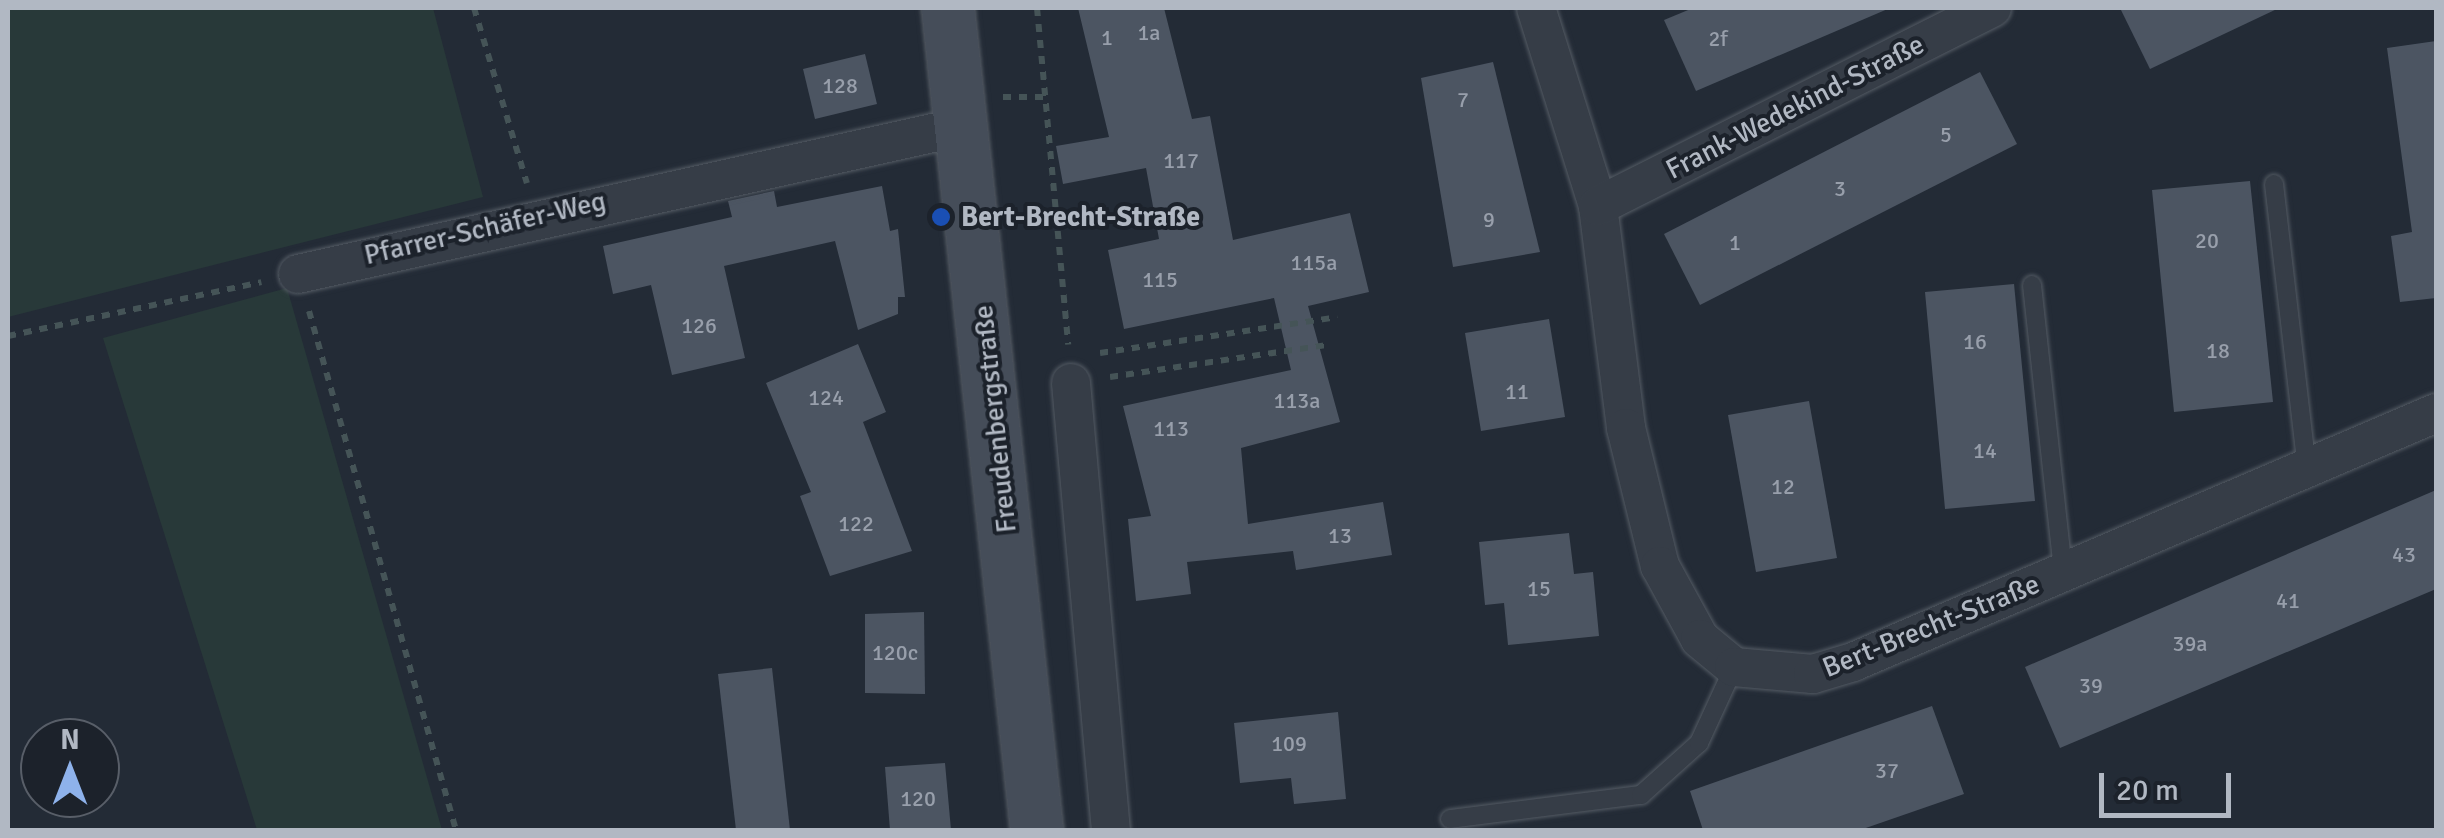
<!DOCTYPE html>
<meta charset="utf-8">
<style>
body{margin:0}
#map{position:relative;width:2444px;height:838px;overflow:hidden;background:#232b36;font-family:Signika,sans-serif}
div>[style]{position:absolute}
.green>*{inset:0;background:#283939}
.building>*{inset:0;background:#4c5562}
.path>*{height:6px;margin-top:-3px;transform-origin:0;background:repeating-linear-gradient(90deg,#455457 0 8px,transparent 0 16px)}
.roads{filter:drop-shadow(0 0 2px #545b64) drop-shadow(0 0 2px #545b64)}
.lane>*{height:18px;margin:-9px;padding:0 9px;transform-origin:9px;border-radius:9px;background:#363d47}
.street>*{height:38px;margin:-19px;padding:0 19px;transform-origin:19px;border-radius:19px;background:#363d47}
.secondary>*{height:52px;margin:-26px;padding:0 26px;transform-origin:26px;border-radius:26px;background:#454d59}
.dots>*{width:28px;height:28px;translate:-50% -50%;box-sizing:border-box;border:5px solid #1c222b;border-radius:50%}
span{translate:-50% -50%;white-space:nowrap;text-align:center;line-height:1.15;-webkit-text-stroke:8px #1c222b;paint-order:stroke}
.number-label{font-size:22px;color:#989fab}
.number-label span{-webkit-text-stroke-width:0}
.street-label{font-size:28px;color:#b1b8c3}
.poi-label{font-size:28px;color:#b1b8c3;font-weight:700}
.left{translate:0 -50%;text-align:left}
.frame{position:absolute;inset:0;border:10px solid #b1b8c3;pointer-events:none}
.north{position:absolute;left:20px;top:718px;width:100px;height:100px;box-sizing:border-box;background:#1c222b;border:2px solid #585e68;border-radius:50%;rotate:0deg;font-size:28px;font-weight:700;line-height:40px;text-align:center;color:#b1b8c3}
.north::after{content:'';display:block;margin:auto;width:35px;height:45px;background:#8eb2eb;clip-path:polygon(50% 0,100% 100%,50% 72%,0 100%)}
.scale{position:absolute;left:2099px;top:773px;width:132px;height:45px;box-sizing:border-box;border:5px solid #b1b8c3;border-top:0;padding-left:12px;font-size:30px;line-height:35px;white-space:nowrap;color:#b1b8c3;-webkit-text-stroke:8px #1c222b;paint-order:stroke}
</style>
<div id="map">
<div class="green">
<div style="clip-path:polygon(8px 8px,433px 8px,483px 197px,8px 317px)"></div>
<div style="clip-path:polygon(287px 288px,442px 830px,257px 830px,103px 338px)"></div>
</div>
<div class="building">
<div style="clip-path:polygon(1078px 8px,1164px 8px,1192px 119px,1210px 116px,1233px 240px,1350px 213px,1369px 292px,1308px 306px,1340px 422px,1241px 448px,1248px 524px,1383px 502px,1392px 555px,1296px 570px,1293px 551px,1187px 562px,1191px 594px,1136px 601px,1128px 519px,1151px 516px,1123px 406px,1291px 370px,1274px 298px,1124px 329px,1108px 250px,1159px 239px,1146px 168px,1063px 184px,1056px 146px,1109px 137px)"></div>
<div style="clip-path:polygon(1693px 8px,1890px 8px,1696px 91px,1664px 20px)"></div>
<div style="clip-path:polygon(2120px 8px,2279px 8px,2150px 69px)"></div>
<div style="clip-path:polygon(2436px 41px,2436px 298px,2400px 302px,2391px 236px,2412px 232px,2387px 48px)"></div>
<div style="clip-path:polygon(865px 54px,877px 104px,815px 119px,803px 69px)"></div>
<div style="clip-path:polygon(1493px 62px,1540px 252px,1453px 267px,1421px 78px)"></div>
<div style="clip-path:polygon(1980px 72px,2017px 144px,1700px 305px,1664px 234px)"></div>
<div style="clip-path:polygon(2250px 181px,2273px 402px,2174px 412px,2152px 190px)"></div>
<div style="clip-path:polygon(882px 186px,890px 231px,898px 229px,905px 297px,898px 297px,898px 314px,858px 330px,835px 241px,724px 266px,745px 358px,672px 375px,651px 285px,613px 294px,603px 246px,732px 217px,728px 201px,774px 191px,777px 207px)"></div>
<div style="clip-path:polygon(2014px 284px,2035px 501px,1945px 509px,1925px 292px)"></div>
<div style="clip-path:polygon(1549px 319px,1565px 417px,1481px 431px,1465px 333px)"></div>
<div style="clip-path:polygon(858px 344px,886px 412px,863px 422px,912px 551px,830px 576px,800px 496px,811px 492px,766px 383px)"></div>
<div style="clip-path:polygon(1809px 401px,1837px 558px,1756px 572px,1728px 415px)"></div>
<div style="clip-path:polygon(2436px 490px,2436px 589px,2060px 748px,2025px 667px)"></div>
<div style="clip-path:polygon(1569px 533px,1574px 574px,1593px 572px,1599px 636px,1508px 645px,1504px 603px,1485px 605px,1479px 542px)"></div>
<div style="clip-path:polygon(924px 612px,925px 694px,865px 693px,865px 614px)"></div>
<div style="clip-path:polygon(772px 668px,790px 830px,736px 830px,718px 674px)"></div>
<div style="clip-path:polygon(1932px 706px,1964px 794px,1860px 830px,1703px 830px,1690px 791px)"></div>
<div style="clip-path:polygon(1338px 712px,1346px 799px,1294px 804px,1291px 778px,1240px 783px,1234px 723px)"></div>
<div style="clip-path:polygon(945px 763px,951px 830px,890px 830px,885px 767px)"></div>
</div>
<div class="path">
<div style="left:474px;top:8px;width:183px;rotate:73.2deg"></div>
<div style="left:1037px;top:8px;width:338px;rotate:84.7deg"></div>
<div style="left:1003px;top:97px;width:44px"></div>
<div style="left:309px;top:311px;width:539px;rotate:74.19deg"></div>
<div style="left:8px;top:336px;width:259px;rotate:-12deg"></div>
<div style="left:1100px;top:353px;width:240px;rotate:-8.6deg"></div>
<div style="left:1110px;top:377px;width:220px;rotate:-8.4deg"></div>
</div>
<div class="roads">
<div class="lane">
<div style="left:2274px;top:184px;width:286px;rotate:83.4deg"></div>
<div style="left:2032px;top:285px;width:289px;rotate:83.8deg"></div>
<div style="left:1450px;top:819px;width:193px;rotate:-7.2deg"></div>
<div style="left:1641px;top:795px;width:78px;rotate:-41.9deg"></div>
<div style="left:1699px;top:743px;width:84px;rotate:-65.3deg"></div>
</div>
<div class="street">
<div style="left:1536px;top:8px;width:207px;rotate:72.6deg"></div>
<div style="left:1598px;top:206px;width:224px;rotate:82.8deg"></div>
<div style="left:1626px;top:428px;width:142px;rotate:76.2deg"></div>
<div style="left:1660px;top:566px;width:83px;rotate:61.3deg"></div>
<div style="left:1700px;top:639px;width:44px;rotate:39.5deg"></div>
<div style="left:1734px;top:667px;width:79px;rotate:5.1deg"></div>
<div style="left:1813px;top:674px;width:42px;rotate:-16.7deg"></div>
<div style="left:1853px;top:662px;width:634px;rotate:-23.13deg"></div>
<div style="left:1598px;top:206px;width:441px;rotate:-26.7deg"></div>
<div style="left:298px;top:274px;width:682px;rotate:-12.53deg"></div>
<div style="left:1071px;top:383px;width:449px;rotate:84.9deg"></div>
</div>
<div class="secondary">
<div style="left:948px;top:8px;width:827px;rotate:83.82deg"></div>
</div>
</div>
<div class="dots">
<div style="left:941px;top:217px;background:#1a4fb4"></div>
</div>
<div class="number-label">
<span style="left:1149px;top:33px">1a</span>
<span style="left:1107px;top:38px">1</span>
<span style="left:1718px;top:39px">2f</span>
<span style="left:840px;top:86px">128</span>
<span style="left:1463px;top:100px">7</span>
<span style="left:1946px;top:135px">5</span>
<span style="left:1181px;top:161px">117</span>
<span style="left:1840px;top:189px">3</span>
<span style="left:1489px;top:220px">9</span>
<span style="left:2207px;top:241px">20</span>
<span style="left:1735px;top:243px">1</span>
<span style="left:1314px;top:263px">115a</span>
<span style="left:1160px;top:280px">115</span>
<span style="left:699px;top:326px">126</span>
<span style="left:1975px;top:342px">16</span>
<span style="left:2218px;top:351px">18</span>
<span style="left:1517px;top:392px">11</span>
<span style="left:826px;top:398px">124</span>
<span style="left:1297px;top:401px">113a</span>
<span style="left:1171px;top:429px">113</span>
<span style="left:1985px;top:451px">14</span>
<span style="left:1783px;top:487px">12</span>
<span style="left:856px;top:524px">122</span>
<span style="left:1340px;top:536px">13</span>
<span style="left:2404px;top:555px">43</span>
<span style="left:1539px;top:589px">15</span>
<span style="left:2288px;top:601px">41</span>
<span style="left:2190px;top:644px">39a</span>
<span style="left:895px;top:653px">120c</span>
<span style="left:2091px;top:686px">39</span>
<span style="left:1289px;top:744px">109</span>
<span style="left:1887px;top:771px">37</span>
<span style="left:918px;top:799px">120</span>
</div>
<div class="street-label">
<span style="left:1795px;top:107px;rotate:-27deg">Frank-Wedekind-Straße</span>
<span style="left:485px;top:228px;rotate:-13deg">Pfarrer-Schäfer-Weg</span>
<span style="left:995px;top:419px;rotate:-96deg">Freudenbergstraße</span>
<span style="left:1931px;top:626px;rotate:-22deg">Bert-Brecht-Straße</span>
</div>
<div class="poi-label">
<span class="left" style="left:961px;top:217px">Bert-Brecht-Straße</span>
</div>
<div class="frame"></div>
<div class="north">N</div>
<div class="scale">20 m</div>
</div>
